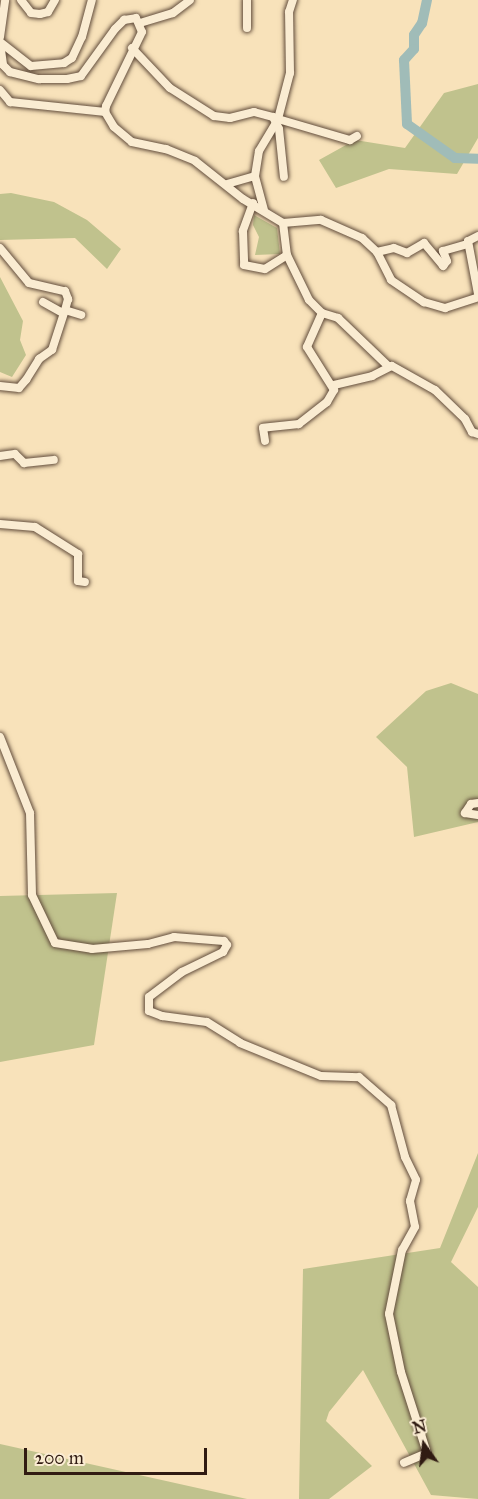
<!DOCTYPE html>
<style>
body{margin:0}
#map{position:relative;width:478px;height:1499px;overflow:hidden;background:#f8e2ba;font-family:"IM FELL Great Primer",serif}
div>[style]{position:absolute}
.green>*{inset:0;background:#c0c28d}
.river>*{height:10px;margin:-5px;padding:0 5px;transform-origin:5px;border-radius:5px;background:#a0bcb8}
.roads{filter:drop-shadow(0 0 2px #624d3c) drop-shadow(0 0 2px #624d3c)}
.street>*{height:8px;margin:-4px;padding:0 4px;transform-origin:4px;border-radius:4px;background:#faecd2}
span{translate:-50% -50%;white-space:nowrap;text-align:center;line-height:1.15;-webkit-text-stroke:4.5px #faecd2;paint-order:stroke}
.north{position:absolute;left:394px;top:1415px;width:60px;height:60px;-webkit-text-stroke:4px #faecd2;paint-order:stroke;rotate:346deg;font-size:16px;font-weight:700;line-height:24px;text-align:center;color:#301b12}
.north::after{content:'';display:block;margin:auto;width:21px;height:27px;background:#301b12;clip-path:polygon(50% 0,100% 100%,50% 72%,0 100%)}
.scale{position:absolute;left:24px;top:1448px;width:183px;height:27px;box-sizing:border-box;border:3px solid #301b12;border-top:0;padding-left:8px;font-size:18px;line-height:21px;white-space:nowrap;color:#301b12;-webkit-text-stroke:4px #faecd2;paint-order:stroke}
</style>
<div id="map">
<div class="green">
<div style="clip-path:polygon(478px 84px,478px 138px,457px 174px,389px 169px,336px 188px,319px 160px,355px 140px,405px 148px,444px 93px)"></div>
<div style="clip-path:polygon(11px 193px,54px 202px,87px 220px,121px 249px,107px 269px,75px 238px,0 240px,0 194px)"></div>
<div style="clip-path:polygon(254px 215px,277px 228px,280px 254px,255px 255px,259px 237px,253px 225px)"></div>
<div style="clip-path:polygon(0 277px,23px 321px,20px 340px,26px 355px,12px 377px,0 372px)"></div>
<div style="clip-path:polygon(451px 683px,478px 694px,478px 822px,414px 837px,407px 767px,376px 737px,426px 691px)"></div>
<div style="clip-path:polygon(117px 893px,94px 1045px,0 1062px,0 896px)"></div>
<div style="clip-path:polygon(478px 1153px,478px 1207px,451px 1262px,478px 1287px,478px 1499px,431px 1495px,363px 1370px,329px 1412px,326px 1421px,372px 1466px,329px 1499px,299px 1499px,303px 1269px,440px 1248px)"></div>
<div style="clip-path:polygon(0 1444px,247px 1499px,0 1499px)"></div>
</div>
<div class="river">
<div style="left:427px;top:0;width:24px;rotate:102deg"></div>
<div style="left:422px;top:23px;width:14px;rotate:124deg"></div>
<div style="left:414px;top:35px;width:14px;rotate:90deg"></div>
<div style="left:414px;top:49px;width:15px;rotate:132deg"></div>
<div style="left:404px;top:60px;width:64px;rotate:87.3deg"></div>
<div style="left:407px;top:124px;width:59px;rotate:35.3deg"></div>
<div style="left:455px;top:158px;width:23px;rotate:2deg"></div>
</div>
<div class="roads">
<div class="street">
<div style="left:21px;top:0;width:16px;rotate:52deg"></div>
<div style="left:31px;top:13px;width:9px;rotate:6deg"></div>
<div style="left:40px;top:14px;width:8px;rotate:-14deg"></div>
<div style="left:48px;top:12px;width:14px;rotate:-60deg"></div>
<div style="left:247px;top:0;width:28px;rotate:90deg"></div>
<div style="left:140px;top:23px;width:34px;rotate:-17deg"></div>
<div style="left:173px;top:13px;width:21px;rotate:-37deg"></div>
<div style="left:0;top:37px;width:37px;rotate:-82deg"></div>
<div style="left:0;top:42px;width:39px;rotate:38deg"></div>
<div style="left:31px;top:66px;width:33px;rotate:-5deg"></div>
<div style="left:64px;top:63px;width:9px;rotate:-32deg"></div>
<div style="left:72px;top:58px;width:23px;rotate:-65deg"></div>
<div style="left:82px;top:37px;width:38px;rotate:-75deg"></div>
<div style="left:0;top:43px;width:22px;rotate:82deg"></div>
<div style="left:3px;top:65px;width:10px;rotate:45deg"></div>
<div style="left:10px;top:72px;width:30px;rotate:14deg"></div>
<div style="left:39px;top:79px;width:28px"></div>
<div style="left:67px;top:79px;width:14px;rotate:-12deg"></div>
<div style="left:81px;top:76px;width:58px;rotate:-54.1deg"></div>
<div style="left:115px;top:29px;width:13px;rotate:-45deg"></div>
<div style="left:124px;top:20px;width:12px;rotate:-9deg"></div>
<div style="left:136px;top:18px;width:15px;rotate:67deg"></div>
<div style="left:142px;top:32px;width:82px;rotate:115.9deg"></div>
<div style="left:106px;top:106px;width:6px;rotate:99deg"></div>
<div style="left:105px;top:112px;width:17px;rotate:59deg"></div>
<div style="left:114px;top:127px;width:23px;rotate:40deg"></div>
<div style="left:132px;top:142px;width:35px;rotate:12deg"></div>
<div style="left:166px;top:149px;width:31px;rotate:22deg"></div>
<div style="left:195px;top:161px;width:61px;rotate:38.4deg"></div>
<div style="left:243px;top:199px;width:47px;rotate:31deg"></div>
<div style="left:283px;top:223px;width:32px;rotate:83deg"></div>
<div style="left:287px;top:255px;width:50px;rotate:63.9deg"></div>
<div style="left:309px;top:300px;width:18px;rotate:45deg"></div>
<div style="left:322px;top:313px;width:37px;rotate:114deg"></div>
<div style="left:307px;top:347px;width:51px;rotate:57.9deg"></div>
<div style="left:334px;top:390px;width:14px;rotate:120deg"></div>
<div style="left:327px;top:402px;width:36px;rotate:142deg"></div>
<div style="left:299px;top:424px;width:36px;rotate:174deg"></div>
<div style="left:263px;top:428px;width:13px;rotate:81deg"></div>
<div style="left:132px;top:48px;width:55px;rotate:46.5deg"></div>
<div style="left:170px;top:88px;width:52px;rotate:32.5deg"></div>
<div style="left:214px;top:116px;width:16px;rotate:7deg"></div>
<div style="left:230px;top:118px;width:25px;rotate:-14deg"></div>
<div style="left:254px;top:112px;width:20px;rotate:15deg"></div>
<div style="left:273px;top:117px;width:13px;rotate:63deg"></div>
<div style="left:279px;top:129px;width:48px;rotate:84.1deg"></div>
<div style="left:0;top:90px;width:16px;rotate:50deg"></div>
<div style="left:10px;top:102px;width:96px;rotate:6deg"></div>
<div style="left:278px;top:119px;width:75px;rotate:16.3deg"></div>
<div style="left:350px;top:140px;width:8px;rotate:-30deg"></div>
<div style="left:227px;top:184px;width:29px;rotate:-16deg"></div>
<div style="left:253px;top:203px;width:30px;rotate:110deg"></div>
<div style="left:243px;top:231px;width:34px;rotate:88deg"></div>
<div style="left:244px;top:265px;width:21px;rotate:11deg"></div>
<div style="left:265px;top:269px;width:26px;rotate:-32deg"></div>
<div style="left:264px;top:210px;width:35px;rotate:-105deg"></div>
<div style="left:255px;top:176px;width:25px;rotate:-81deg"></div>
<div style="left:259px;top:151px;width:37px;rotate:-59deg"></div>
<div style="left:278px;top:119px;width:48px;rotate:-75.4deg"></div>
<div style="left:290px;top:73px;width:61px;rotate:-90.9deg"></div>
<div style="left:289px;top:12px;width:13px;rotate:-72deg"></div>
<div style="left:283px;top:223px;width:38px;rotate:-5deg"></div>
<div style="left:321px;top:220px;width:45px;rotate:23.7deg"></div>
<div style="left:362px;top:238px;width:21px;rotate:43deg"></div>
<div style="left:377px;top:252px;width:31px;rotate:63deg"></div>
<div style="left:391px;top:280px;width:40px;rotate:34deg"></div>
<div style="left:424px;top:302px;width:22px;rotate:16deg"></div>
<div style="left:445px;top:308px;width:35px;rotate:-18deg"></div>
<div style="left:478px;top:236px;width:11px;rotate:153deg"></div>
<div style="left:468px;top:241px;width:54px;rotate:79.3deg"></div>
<div style="left:0;top:248px;width:45px;rotate:50.4deg"></div>
<div style="left:29px;top:283px;width:37px;rotate:13deg"></div>
<div style="left:65px;top:291px;width:9px;rotate:69deg"></div>
<div style="left:68px;top:299px;width:11px;rotate:105deg"></div>
<div style="left:65px;top:310px;width:17px;rotate:17deg"></div>
<div style="left:377px;top:252px;width:17px;rotate:-13deg"></div>
<div style="left:394px;top:248px;width:14px;rotate:21deg"></div>
<div style="left:407px;top:253px;width:20px;rotate:-30deg"></div>
<div style="left:424px;top:243px;width:30px;rotate:50deg"></div>
<div style="left:443px;top:266px;width:6px;rotate:-51deg"></div>
<div style="left:447px;top:261px;width:11px;rotate:-112deg"></div>
<div style="left:443px;top:251px;width:26px;rotate:-16deg"></div>
<div style="left:43px;top:302px;width:23px;rotate:29deg"></div>
<div style="left:322px;top:313px;width:17px;rotate:17deg"></div>
<div style="left:338px;top:318px;width:69px;rotate:43.8deg"></div>
<div style="left:334px;top:385px;width:39px;rotate:-13deg"></div>
<div style="left:372px;top:376px;width:22px;rotate:-27deg"></div>
<div style="left:392px;top:366px;width:49px;rotate:29.2deg"></div>
<div style="left:435px;top:390px;width:42px;rotate:44deg"></div>
<div style="left:465px;top:419px;width:15px;rotate:62deg"></div>
<div style="left:472px;top:432px;width:6px;rotate:18deg"></div>
<div style="left:0;top:386px;width:19px;rotate:6deg"></div>
<div style="left:19px;top:388px;width:11px;rotate:-49deg"></div>
<div style="left:26px;top:380px;width:25px;rotate:-58deg"></div>
<div style="left:39px;top:359px;width:16px;rotate:-35deg"></div>
<div style="left:52px;top:350px;width:42px;rotate:-72deg"></div>
<div style="left:0;top:456px;width:15px;rotate:-8deg"></div>
<div style="left:15px;top:454px;width:13px;rotate:45deg"></div>
<div style="left:24px;top:463px;width:30px;rotate:-6deg"></div>
<div style="left:0;top:524px;width:35px;rotate:5deg"></div>
<div style="left:35px;top:527px;width:51px;rotate:32.1deg"></div>
<div style="left:78px;top:554px;width:27px;rotate:90deg"></div>
<div style="left:78px;top:581px;width:7px;rotate:8deg"></div>
<div style="left:0;top:737px;width:82px;rotate:68.5deg"></div>
<div style="left:30px;top:813px;width:82px;rotate:88.6deg"></div>
<div style="left:32px;top:895px;width:53px;rotate:64.4deg"></div>
<div style="left:55px;top:943px;width:37px;rotate:9deg"></div>
<div style="left:92px;top:949px;width:56px;rotate:-5.1deg"></div>
<div style="left:148px;top:944px;width:27px;rotate:-15deg"></div>
<div style="left:174px;top:937px;width:50px;rotate:4.6deg"></div>
<div style="left:224px;top:941px;width:5px;rotate:53deg"></div>
<div style="left:227px;top:945px;width:8px;rotate:120deg"></div>
<div style="left:223px;top:952px;width:46px;rotate:154deg"></div>
<div style="left:182px;top:972px;width:41px;rotate:142.9deg"></div>
<div style="left:149px;top:997px;width:14px;rotate:90deg"></div>
<div style="left:149px;top:1011px;width:14px;rotate:21deg"></div>
<div style="left:162px;top:1016px;width:45px;rotate:7.6deg"></div>
<div style="left:207px;top:1022px;width:39px;rotate:32deg"></div>
<div style="left:240px;top:1043px;width:87px;rotate:22.2deg"></div>
<div style="left:321px;top:1076px;width:38px;rotate:2deg"></div>
<div style="left:359px;top:1077px;width:43px;rotate:41.2deg"></div>
<div style="left:391px;top:1105px;width:54px;rotate:74.9deg"></div>
<div style="left:405px;top:1157px;width:25px;rotate:64deg"></div>
<div style="left:416px;top:1180px;width:22px;rotate:106deg"></div>
<div style="left:410px;top:1201px;width:26px;rotate:79deg"></div>
<div style="left:415px;top:1227px;width:26px;rotate:119deg"></div>
<div style="left:402px;top:1250px;width:65px;rotate:101.5deg"></div>
<div style="left:389px;top:1314px;width:59px;rotate:78.3deg"></div>
<div style="left:401px;top:1372px;width:85px;rotate:72.2deg"></div>
<div style="left:427px;top:1453px;width:25px;rotate:157deg"></div>
<div style="left:478px;top:803px;width:7px;rotate:172deg"></div>
<div style="left:471px;top:804px;width:11px;rotate:124deg"></div>
<div style="left:465px;top:813px;width:13px;rotate:9deg"></div>
</div>
</div>
<div class="north">N</div>
<div class="scale">200 m</div>
</div>
